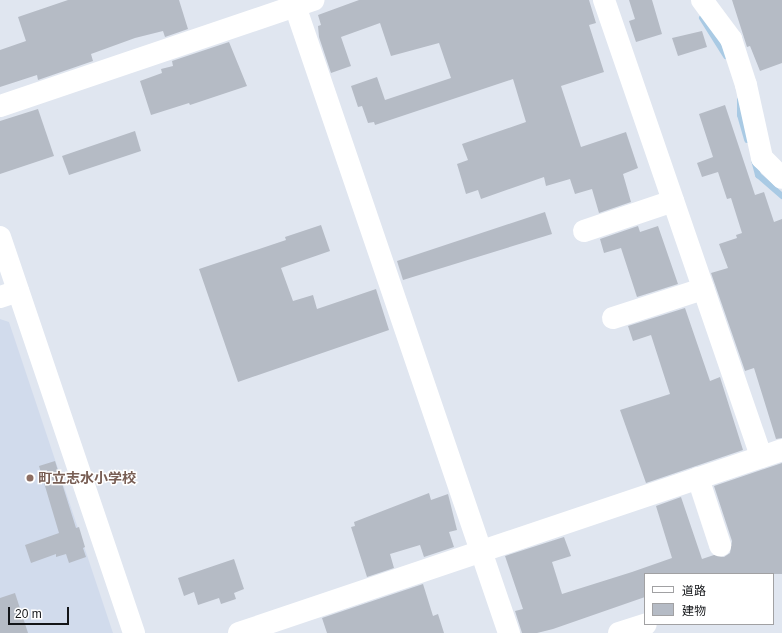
<!DOCTYPE html>
<meta charset="utf-8">
<style>
body{margin:0}
#map{position:relative;width:782px;height:633px;overflow:hidden;background:#e0e6f0;font-family:Helvetica,"Noto Sans JP",sans-serif}
div>[style]{position:absolute}
.built>*{inset:0;background:#d1dbec}
.stream>*{height:6px;margin:-3px;padding:0 3px;transform-origin:3px;border-radius:3px;background:#a9cae4}
.building>*{inset:0;background:#b5bbc5}
.minor>*{height:22px;margin:-11px;padding:0 11px;transform-origin:11px;border-radius:11px;background:#fff}
.dots>*{width:11px;height:11px;translate:-50% -50%;box-sizing:border-box;border:2px solid #fff;border-radius:50%}
span{translate:-50% -50%;white-space:nowrap;text-align:center;line-height:1.15;-webkit-text-stroke:3px #fff;paint-order:stroke}
.education-label{font-size:14px;color:#785e54;font-weight:700}
.left{translate:0 -50%;text-align:left}
.legend{position:absolute;left:644px;top:573px;width:130px;height:52px;box-sizing:border-box;background:#fff;border:1px solid #a1a1a3;margin:0;padding:5px 7px;list-style:none;font-size:12px;color:#131518}
.legend li{display:flex;align-items:center;gap:8px;height:20px}
.legend b{width:20px;border:1px solid #a1a1a3}
.scale{position:absolute;left:8px;top:607px;width:61px;height:18px;box-sizing:border-box;border:2px solid #131518;border-top:0;padding-left:5px;font-size:12px;line-height:14px;white-space:nowrap;color:#131518;-webkit-text-stroke:3px #fff;paint-order:stroke}
</style>
<div id="map">
<div class="built">
<div style="clip-path:polygon(0 319px,9px 322px,113px 633px,0 633px)"></div>
</div>
<div class="stream">
<div style="left:702px;top:18px;width:45px;rotate:57.7deg"></div>
<div style="left:740px;top:100px;width:15px;rotate:90deg"></div>
<div style="left:740px;top:115px;width:26px;rotate:74deg"></div>
<div style="left:754px;top:160px;width:16px;rotate:75deg"></div>
<div style="left:758px;top:175px;width:32px;rotate:41deg"></div>
</div>
<div class="building">
<div style="clip-path:polygon(68px 0,179px 0,188px 29px,165px 37px,163px 31px,135px 38px,91px 54px,93px 61px,38px 80px,37px 75px,0 87px,0 50px,26px 41px,18px 17px)"></div>
<div style="clip-path:polygon(359px 0,589px 0,596px 23px,589px 25px,604px 72px,561px 86px,581px 147px,626px 132px,638px 168px,623px 174px,631px 202px,599px 213px,592px 189px,575px 194px,570px 179px,546px 186px,544px 177px,481px 199px,478px 190px,466px 194px,457px 164px,468px 160px,462px 144px,526px 122px,513px 79px,375px 125px,374px 122px,368px 123px,362px 106px,358px 107px,351px 86px,377px 77px,385px 100px,451px 78px,439px 43px,391px 56px,380px 23px,341px 37px,351px 66px,331px 73px,319px 37px,318px 26px,321px 25px,318px 15px)"></div>
<div style="clip-path:polygon(629px 0,652px 0,662px 34px,636px 42px,629px 21px,635px 19px)"></div>
<div style="clip-path:polygon(732px 0,782px 0,782px 63px,760px 71px,750px 46px,747px 47px)"></div>
<div style="clip-path:polygon(702px 31px,707px 47px,678px 56px,672px 38px)"></div>
<div style="clip-path:polygon(229px 42px,247px 86px,190px 105px,189px 103px,151px 115px,140px 81px,162px 73px,161px 69px,173px 66px,172px 61px)"></div>
<div style="clip-path:polygon(725px 105px,755px 195px,764px 192px,774px 222px,782px 219px,782px 438px,776px 439px,754px 368px,745px 371px,711px 273px,728px 268px,719px 244px,737px 238px,736px 235px,742px 233px,731px 198px,727px 199px,718px 172px,702px 177px,697px 163px,713px 157px,699px 114px)"></div>
<div style="clip-path:polygon(38px 109px,54px 156px,0 174px,0 121px)"></div>
<div style="clip-path:polygon(135px 131px,141px 151px,69px 175px,62px 156px)"></div>
<div style="clip-path:polygon(545px 212px,552px 234px,403px 280px,397px 261px)"></div>
<div style="clip-path:polygon(321px 225px,330px 251px,281px 268px,293px 301px,313px 295px,317px 309px,376px 289px,389px 330px,238px 382px,199px 269px,286px 240px,285px 237px)"></div>
<div style="clip-path:polygon(638px 226px,640px 232px,658px 226px,678px 284px,637px 297px,621px 248px,604px 253px,600px 239px)"></div>
<div style="clip-path:polygon(685px 308px,710px 381px,720px 377px,743px 450px,646px 483px,620px 410px,670px 394px,651px 335px,633px 341px,628px 326px)"></div>
<div style="clip-path:polygon(55px 461px,76px 528px,79px 527px,85px 547px,83px 548px,86px 557px,69px 563px,66px 554px,56px 557px,56px 554px,31px 563px,25px 545px,59px 533px,39px 466px)"></div>
<div style="clip-path:polygon(782px 463px,782px 574px,645px 574px,645px 597px,553px 629px,537px 633px,522px 633px,515px 611px,523px 609px,505px 556px,564px 537px,571px 556px,552px 562px,562px 594px,632px 572px,672px 558px,656px 506px,681px 497px,702px 559px,714px 555px,724px 557px,730px 553px,732px 541px,714px 486px)"></div>
<div style="clip-path:polygon(429px 493px,431px 500px,448px 494px,457px 530px,449px 532px,454px 547px,424px 557px,420px 545px,390px 554px,394px 568px,367px 577px,351px 527px,355px 526px,354px 522px)"></div>
<div style="clip-path:polygon(234px 559px,244px 589px,234px 593px,236px 599px,221px 604px,219px 598px,198px 605px,194px 592px,184px 596px,178px 578px)"></div>
<div style="clip-path:polygon(423px 584px,433px 616px,438px 614px,444px 633px,327px 633px,322px 618px)"></div>
<div style="clip-path:polygon(15px 593px,28px 633px,0 633px,0 598px)"></div>
</div>
<div class="minor">
<div style="left:293px;top:0;width:669px;rotate:71.16deg"></div>
<div style="left:604px;top:0;width:483px;rotate:71deg"></div>
<div style="left:702px;top:0;width:49px;rotate:53.4deg"></div>
<div style="left:731px;top:39px;width:48px;rotate:71.9deg"></div>
<div style="left:746px;top:85px;width:75px;rotate:77.6deg"></div>
<div style="left:762px;top:158px;width:28px;rotate:45deg"></div>
<div style="left:0;top:106px;width:331px;rotate:-18.7deg"></div>
<div style="left:584px;top:231px;width:94px;rotate:-18.6deg"></div>
<div style="left:0;top:237px;width:418px;rotate:71.3deg"></div>
<div style="left:0;top:297px;width:19px;rotate:-18deg"></div>
<div style="left:613px;top:318px;width:95px;rotate:-17.9deg"></div>
<div style="left:698px;top:478px;width:71px;rotate:71.8deg"></div>
<div style="left:239px;top:633px;width:573px;rotate:-18.62deg"></div>
<div style="left:619px;top:633px;width:28px;rotate:-18deg"></div>
</div>
<div class="dots">
<div style="left:30px;top:478px;background:#8d6e63"></div>
</div>
<div class="education-label">
<span class="left" style="left:38px;top:478px">町立志水小学校</span>
</div>
<ul class="legend">
<li><b style="height:5px;background:#fff"></b>道路</li>
<li><b style="height:11px;background:#b5bbc5"></b>建物</li>
</ul>
<div class="scale">20 m</div>
</div>
